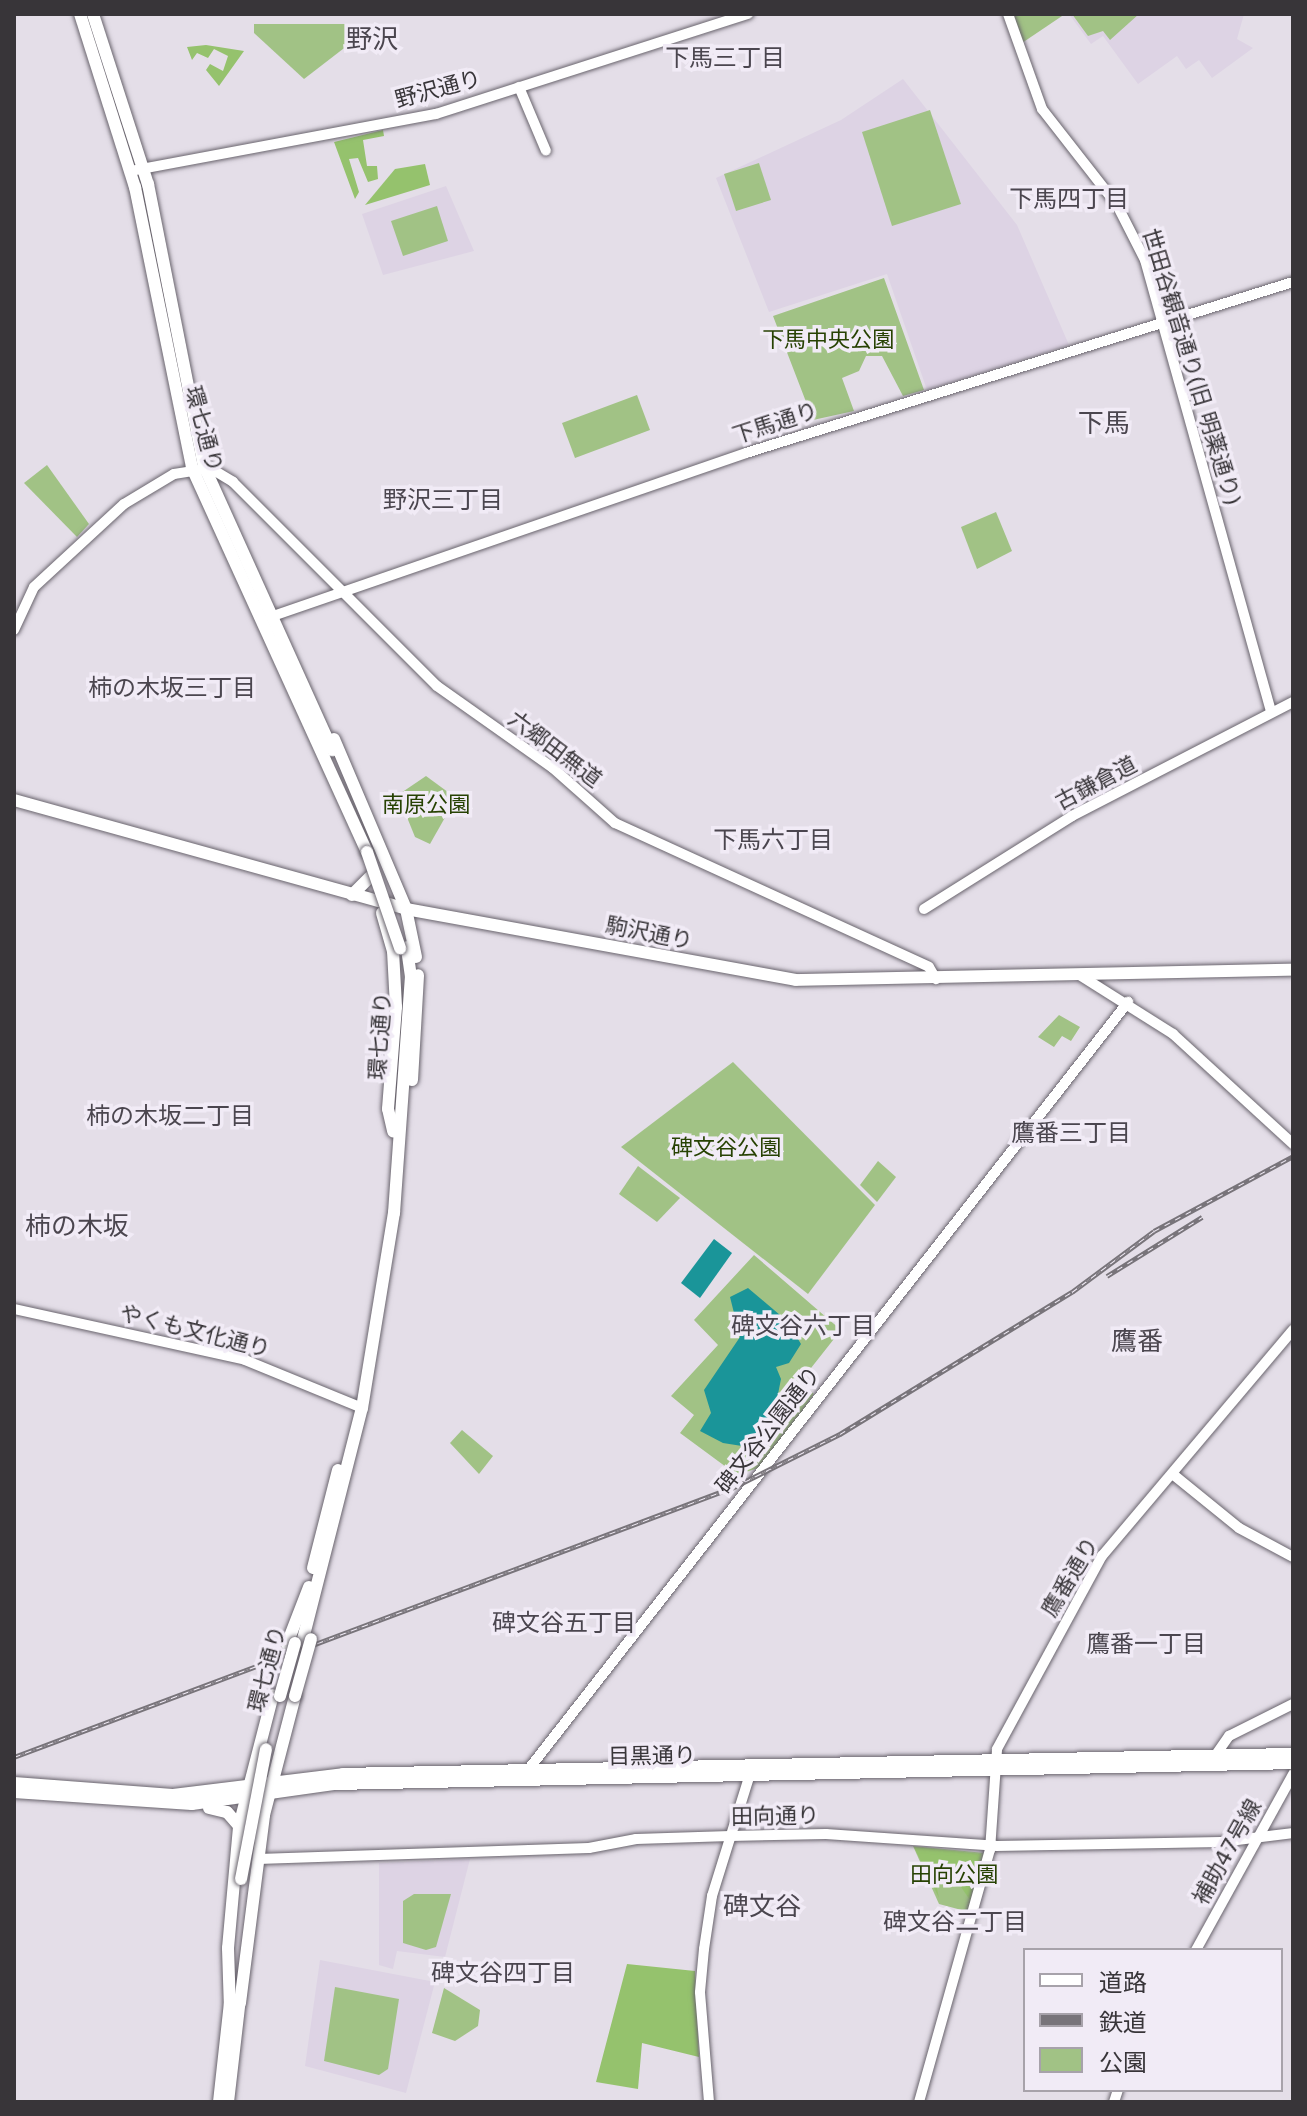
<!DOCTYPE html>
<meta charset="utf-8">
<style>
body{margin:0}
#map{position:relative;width:1307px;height:2116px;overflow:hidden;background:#e4dee8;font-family:"DejaVu Sans","Noto Sans JP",sans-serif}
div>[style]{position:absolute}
.built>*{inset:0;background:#ddd3e4}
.green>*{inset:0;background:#a1c285}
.forest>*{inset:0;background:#95c26d}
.water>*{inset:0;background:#1a9599}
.roads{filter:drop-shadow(0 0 2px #69646d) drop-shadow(0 0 2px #69646d)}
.minor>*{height:10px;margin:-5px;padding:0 5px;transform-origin:5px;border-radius:5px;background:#fff}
.major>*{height:12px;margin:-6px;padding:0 6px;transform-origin:6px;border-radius:6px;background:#fff}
.rail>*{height:5px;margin-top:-2.5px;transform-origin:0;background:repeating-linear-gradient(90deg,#f1ebf6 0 6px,#78747a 0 12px);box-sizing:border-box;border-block:2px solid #78747a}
.bridges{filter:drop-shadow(0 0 2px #69646d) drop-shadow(0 0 2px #69646d)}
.major-bridge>*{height:12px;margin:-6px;padding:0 6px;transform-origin:6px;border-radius:6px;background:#fff}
span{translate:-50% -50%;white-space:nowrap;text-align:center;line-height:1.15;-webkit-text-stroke:7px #f1ebf6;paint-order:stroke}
.street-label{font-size:22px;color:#383539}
.park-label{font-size:22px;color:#274203}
.neighbourhood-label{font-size:24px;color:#4b464f}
.quarter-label{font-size:26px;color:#4b464f}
.frame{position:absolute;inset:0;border:16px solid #383539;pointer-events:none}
.legend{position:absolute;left:1023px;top:1948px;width:260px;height:144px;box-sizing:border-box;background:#f1ebf6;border:2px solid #a7a2aa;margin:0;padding:10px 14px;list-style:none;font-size:24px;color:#383539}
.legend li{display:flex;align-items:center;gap:16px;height:40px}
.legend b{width:40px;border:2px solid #a7a2aa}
</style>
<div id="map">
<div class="built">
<div style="clip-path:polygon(1069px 14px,1244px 14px,1237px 39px,1253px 48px,1212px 78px,1199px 60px,1186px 69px,1177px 56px,1138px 84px,1103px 36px,1091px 44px)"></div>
<div style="clip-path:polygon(903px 79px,1017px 225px,1069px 345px,927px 390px,887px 274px,769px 312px,716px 178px,841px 120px)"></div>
<div style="clip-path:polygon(446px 186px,474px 251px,383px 275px,362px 214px)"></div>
<div style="clip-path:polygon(470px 1859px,445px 1957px,397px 1951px,393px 1969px,379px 1965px,379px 1863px)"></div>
<div style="clip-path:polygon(320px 1960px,435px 1982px,406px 2093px,305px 2066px)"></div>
</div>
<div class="green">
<div style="clip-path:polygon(1014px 14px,1065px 14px,1022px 43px)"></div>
<div style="clip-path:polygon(1072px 14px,1139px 14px,1110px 40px,1103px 31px,1088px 36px)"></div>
<div style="clip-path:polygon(254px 24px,354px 24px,352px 42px,304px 79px,254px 33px)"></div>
<div style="clip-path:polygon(930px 110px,961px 204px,892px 226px,862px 132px)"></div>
<div style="clip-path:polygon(759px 163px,771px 200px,736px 211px,724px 174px)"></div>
<div style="clip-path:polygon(437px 206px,448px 241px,403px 256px,391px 221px)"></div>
<div style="clip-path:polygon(884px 278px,924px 390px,903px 396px,882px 356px,866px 356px,859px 371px,842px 378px,854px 411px,813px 420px,773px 316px)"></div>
<div style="clip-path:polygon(637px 395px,650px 430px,575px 458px,562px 423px)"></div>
<div style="clip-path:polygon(47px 465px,89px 524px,77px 537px,24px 483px)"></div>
<div style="clip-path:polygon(996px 512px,1012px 551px,977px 569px,961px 527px)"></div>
<div style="clip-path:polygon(426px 776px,456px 798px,430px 844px,415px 837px,398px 795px)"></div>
<div style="clip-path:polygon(1059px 1015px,1080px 1027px,1071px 1041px,1062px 1036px,1054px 1047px,1038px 1037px)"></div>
<div style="clip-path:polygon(733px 1062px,875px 1205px,808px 1294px,621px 1147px)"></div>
<div style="clip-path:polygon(878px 1161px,896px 1177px,877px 1202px,860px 1185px)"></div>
<div style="clip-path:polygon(638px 1166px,680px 1198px,657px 1222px,619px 1194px)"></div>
<div style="clip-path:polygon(754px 1255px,841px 1330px,800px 1382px,814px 1394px,764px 1466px,737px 1475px,680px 1433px,694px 1415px,671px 1396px,718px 1345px,694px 1320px)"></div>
<div style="clip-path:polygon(462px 1430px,493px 1456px,479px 1474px,450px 1443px)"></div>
<div style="clip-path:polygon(913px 1846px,985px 1853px,969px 1912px,939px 1904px)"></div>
<div style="clip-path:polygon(414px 1894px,451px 1894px,436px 1947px,426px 1950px,403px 1943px,403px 1901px)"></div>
<div style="clip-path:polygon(335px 1987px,399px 1999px,388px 2069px,379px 2075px,324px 2061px)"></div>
<div style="clip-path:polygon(444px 1988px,480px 2010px,478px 2026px,455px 2041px,432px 2033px)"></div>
</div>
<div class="forest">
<div style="clip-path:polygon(206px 45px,244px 51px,219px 86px,206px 70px,210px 64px,223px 71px,228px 56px,214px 49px,208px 58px,197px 53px,192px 60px,187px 47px)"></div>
<div style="clip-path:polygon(383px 130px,384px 136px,363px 140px,367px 166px,377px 166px,378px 179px,368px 182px,358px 158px,349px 159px,359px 192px,355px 199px,334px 142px)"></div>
<div style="clip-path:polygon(425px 164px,430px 185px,365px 205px,395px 169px)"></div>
<div style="clip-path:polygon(914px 1847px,981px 1854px,970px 1900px,961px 1887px,968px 1879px,962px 1873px,953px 1884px,947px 1866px,935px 1879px,939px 1898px)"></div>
<div style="clip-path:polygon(627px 1964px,695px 1971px,699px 2057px,642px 2043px,638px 2089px,596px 2082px)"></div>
</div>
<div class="water">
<div style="clip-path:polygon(714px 1239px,732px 1253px,700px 1298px,681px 1283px)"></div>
<div style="clip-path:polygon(748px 1288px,787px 1321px,801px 1344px,789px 1363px,776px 1367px,781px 1379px,768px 1444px,761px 1449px,723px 1443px,700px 1431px,711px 1413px,704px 1390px,740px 1337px,730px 1297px)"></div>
</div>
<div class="roads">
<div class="minor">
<div style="left:1008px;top:14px;width:101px;rotate:70.3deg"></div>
<div style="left:1042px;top:109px;width:122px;rotate:52deg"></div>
<div style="left:1117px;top:205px;width:62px;rotate:63deg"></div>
<div style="left:1145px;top:260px;width:469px;rotate:74.4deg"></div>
<div style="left:519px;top:87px;width:69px;rotate:67.1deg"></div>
<div style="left:136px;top:170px;width:305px;rotate:-10.6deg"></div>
<div style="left:436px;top:114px;width:328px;rotate:-17.8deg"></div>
<div style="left:273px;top:616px;width:500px;rotate:-19.01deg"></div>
<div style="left:746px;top:453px;width:573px;rotate:-17.36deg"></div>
<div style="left:14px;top:630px;width:47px;rotate:-65.1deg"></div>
<div style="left:34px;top:587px;width:122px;rotate:-42.7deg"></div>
<div style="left:124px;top:504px;width:58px;rotate:-31deg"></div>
<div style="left:174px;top:474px;width:36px;rotate:-9deg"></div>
<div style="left:210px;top:468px;width:27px;rotate:31deg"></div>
<div style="left:233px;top:482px;width:288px;rotate:45deg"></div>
<div style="left:437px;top:686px;width:142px;rotate:35.3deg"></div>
<div style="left:553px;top:768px;width:83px;rotate:41.6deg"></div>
<div style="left:615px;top:823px;width:345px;rotate:24.6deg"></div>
<div style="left:929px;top:967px;width:14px;rotate:60deg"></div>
<div style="left:924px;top:909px;width:175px;rotate:-32.1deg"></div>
<div style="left:1072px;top:816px;width:249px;rotate:-27.3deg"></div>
<div style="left:1081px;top:976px;width:109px;rotate:32.2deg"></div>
<div style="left:1173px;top:1034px;width:163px;rotate:42.5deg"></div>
<div style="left:14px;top:1309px;width:237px;rotate:12.4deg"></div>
<div style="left:245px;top:1360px;width:126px;rotate:22.3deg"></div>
<div style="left:1175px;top:1476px;width:82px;rotate:39.1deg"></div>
<div style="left:1239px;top:1528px;width:61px;rotate:28.2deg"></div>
<div style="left:1217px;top:1753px;width:21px;rotate:-55deg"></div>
<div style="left:1229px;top:1736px;width:72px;rotate:-26.6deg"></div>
<div style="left:528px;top:1770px;width:975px;rotate:-52deg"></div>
<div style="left:258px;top:1859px;width:331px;rotate:-1.9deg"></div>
<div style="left:589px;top:1848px;width:48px;rotate:-10.8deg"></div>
<div style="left:636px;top:1839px;width:94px;rotate:-1.8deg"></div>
<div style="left:730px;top:1836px;width:96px;rotate:-1.2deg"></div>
<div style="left:826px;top:1834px;width:170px;rotate:4deg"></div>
<div style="left:996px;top:1846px;width:225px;rotate:-1deg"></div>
<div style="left:1221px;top:1842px;width:73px;rotate:-7.1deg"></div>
<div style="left:1196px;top:1950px;width:201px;rotate:-61.1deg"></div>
<div style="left:709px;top:2102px;width:110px;rotate:-94.7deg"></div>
<div style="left:700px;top:1992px;width:43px;rotate:-84.7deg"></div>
<div style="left:704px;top:1949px;width:54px;rotate:-81.4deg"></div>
<div style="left:712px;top:1896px;width:131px;rotate:-72.7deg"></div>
<div style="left:919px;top:2102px;width:262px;rotate:-74.3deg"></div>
<div style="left:990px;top:1850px;width:101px;rotate:-86deg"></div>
<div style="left:997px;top:1749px;width:220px;rotate:-61.5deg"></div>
<div style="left:1102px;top:1556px;width:296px;rotate:-49.8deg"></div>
<div style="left:1114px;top:2102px;width:13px;rotate:-72deg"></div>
</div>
<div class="major">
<div style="left:80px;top:14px;width:182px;rotate:72.4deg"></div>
<div style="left:135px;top:187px;width:287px;rotate:78.5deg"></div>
<div style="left:192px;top:468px;width:422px;rotate:65.5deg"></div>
<div style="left:93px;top:14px;width:179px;rotate:72.1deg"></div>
<div style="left:148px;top:184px;width:288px;rotate:78.8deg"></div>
<div style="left:204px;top:466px;width:312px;rotate:65.7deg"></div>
<div style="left:334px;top:739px;width:185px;rotate:67deg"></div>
<div style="left:406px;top:909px;width:49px;rotate:78.2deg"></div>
<div style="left:14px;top:800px;width:407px;rotate:15.5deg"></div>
<div style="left:406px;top:909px;width:396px;rotate:10.3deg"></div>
<div style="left:796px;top:980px;width:497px;rotate:-1.2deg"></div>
<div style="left:352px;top:895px;width:25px;rotate:-45deg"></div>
<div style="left:382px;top:913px;width:40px;rotate:74deg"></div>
<div style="left:393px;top:951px;width:56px;rotate:86.9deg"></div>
<div style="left:396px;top:1007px;width:102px;rotate:94.5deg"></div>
<div style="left:388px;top:1109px;width:23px;rotate:77deg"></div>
<div style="left:412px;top:1080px;width:105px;rotate:-86.7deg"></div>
<div style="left:313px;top:1568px;width:101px;rotate:-75.7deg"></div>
<div style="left:302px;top:1643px;width:243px;rotate:-75.7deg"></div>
<div style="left:362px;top:1408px;width:198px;rotate:-80.7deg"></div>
<div style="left:394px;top:1213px;width:237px;rotate:-85.9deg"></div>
<div style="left:411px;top:977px;width:30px;rotate:-98deg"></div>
<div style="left:287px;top:1644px;width:61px;rotate:-68.9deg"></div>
<div style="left:14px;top:1783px;width:159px;rotate:4.3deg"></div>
<div style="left:173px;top:1795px;width:171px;rotate:-7deg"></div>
<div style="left:343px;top:1774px;width:950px;rotate:-1.21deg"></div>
<div style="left:14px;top:1792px;width:178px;rotate:3.9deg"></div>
<div style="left:192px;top:1804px;width:143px;rotate:-8deg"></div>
<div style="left:334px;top:1784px;width:959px;rotate:-1.25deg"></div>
<div style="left:209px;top:1808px;width:18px;rotate:13deg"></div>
<div style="left:227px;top:1812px;width:18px;rotate:49deg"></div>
<div style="left:240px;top:2003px;width:190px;rotate:-82.7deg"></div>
<div style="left:264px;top:1815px;width:123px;rotate:-75.4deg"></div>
<div style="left:230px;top:2009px;width:61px;rotate:-91.9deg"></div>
<div style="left:228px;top:1948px;width:122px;rotate:-84.8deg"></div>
<div style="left:239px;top:1826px;width:135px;rotate:-75.5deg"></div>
<div style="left:219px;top:2102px;width:101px;rotate:-83.7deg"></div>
<div style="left:228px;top:2102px;width:105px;rotate:-83.4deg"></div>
</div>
</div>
<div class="rail">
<div style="left:1107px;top:1276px;width:112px;rotate:-31.8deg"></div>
<div style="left:14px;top:1757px;width:769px;rotate:-20.56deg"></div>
<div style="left:734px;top:1487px;width:119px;rotate:-26.6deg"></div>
<div style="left:840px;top:1434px;width:272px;rotate:-31.5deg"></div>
<div style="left:1072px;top:1292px;width:102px;rotate:-36.6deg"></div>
<div style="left:1154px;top:1231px;width:158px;rotate:-28.3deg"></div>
</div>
<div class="bridges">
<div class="major-bridge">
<div style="left:367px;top:852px;width:102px;rotate:71deg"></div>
<div style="left:280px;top:1696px;width:55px;rotate:-74.2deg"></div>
<div style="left:295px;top:1696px;width:59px;rotate:-74.3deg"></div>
<div style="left:241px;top:1879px;width:132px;rotate:-79.1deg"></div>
</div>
</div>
<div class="street-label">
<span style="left:438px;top:89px;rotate:-15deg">野沢通り</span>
<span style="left:1192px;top:367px;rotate:73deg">世田谷観音通り(旧 明薬通り)</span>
<span style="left:775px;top:423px;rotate:-18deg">下馬通り</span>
<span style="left:204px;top:429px;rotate:75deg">環七通り</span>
<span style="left:555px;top:749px;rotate:37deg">六郷田無道</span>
<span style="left:1096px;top:783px;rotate:-28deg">古鎌倉道</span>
<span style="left:649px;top:933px;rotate:11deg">駒沢通り</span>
<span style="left:380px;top:1036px;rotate:-86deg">環七通り</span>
<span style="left:195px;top:1331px;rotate:14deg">やくも文化通り</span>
<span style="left:768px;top:1430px;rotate:-52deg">碑文谷公園通り</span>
<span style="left:1070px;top:1577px;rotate:-59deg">鷹番通り</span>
<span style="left:267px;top:1669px;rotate:-75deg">環七通り</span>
<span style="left:652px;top:1756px;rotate:-1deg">目黒通り</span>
<span style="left:775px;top:1816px;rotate:-1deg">田向通り</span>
<span style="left:1227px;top:1852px;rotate:-61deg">補助47号線</span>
</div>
<div class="park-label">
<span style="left:828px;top:340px">下馬中央公園</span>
<span style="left:426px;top:805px">南原公園</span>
<span style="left:726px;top:1148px">碑文谷公園</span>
<span style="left:954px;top:1875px">田向公園</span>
</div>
<div class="neighbourhood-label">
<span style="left:725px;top:59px">下馬三丁目</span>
<span style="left:1069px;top:200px">下馬四丁目</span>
<span style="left:443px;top:501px">野沢三丁目</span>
<span style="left:172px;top:689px">柿の木坂三丁目</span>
<span style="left:773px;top:841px">下馬六丁目</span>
<span style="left:170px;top:1117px">柿の木坂二丁目</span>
<span style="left:1071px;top:1134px">鷹番三丁目</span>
<span style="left:803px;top:1327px">碑文谷六丁目</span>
<span style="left:564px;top:1624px">碑文谷五丁目</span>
<span style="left:1146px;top:1645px">鷹番一丁目</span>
<span style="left:955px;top:1923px">碑文谷二丁目</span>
<span style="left:503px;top:1974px">碑文谷四丁目</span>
</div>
<div class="quarter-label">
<span style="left:372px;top:40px">野沢</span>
<span style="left:1104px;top:424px">下馬</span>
<span style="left:77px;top:1227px">柿の木坂</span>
<span style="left:1137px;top:1342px">鷹番</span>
<span style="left:762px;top:1907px">碑文谷</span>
</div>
<div class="frame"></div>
<ul class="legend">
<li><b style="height:10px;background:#fff"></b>道路</li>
<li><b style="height:10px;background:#78747a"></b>鉄道</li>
<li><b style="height:22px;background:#a1c285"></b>公園</li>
</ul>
</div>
